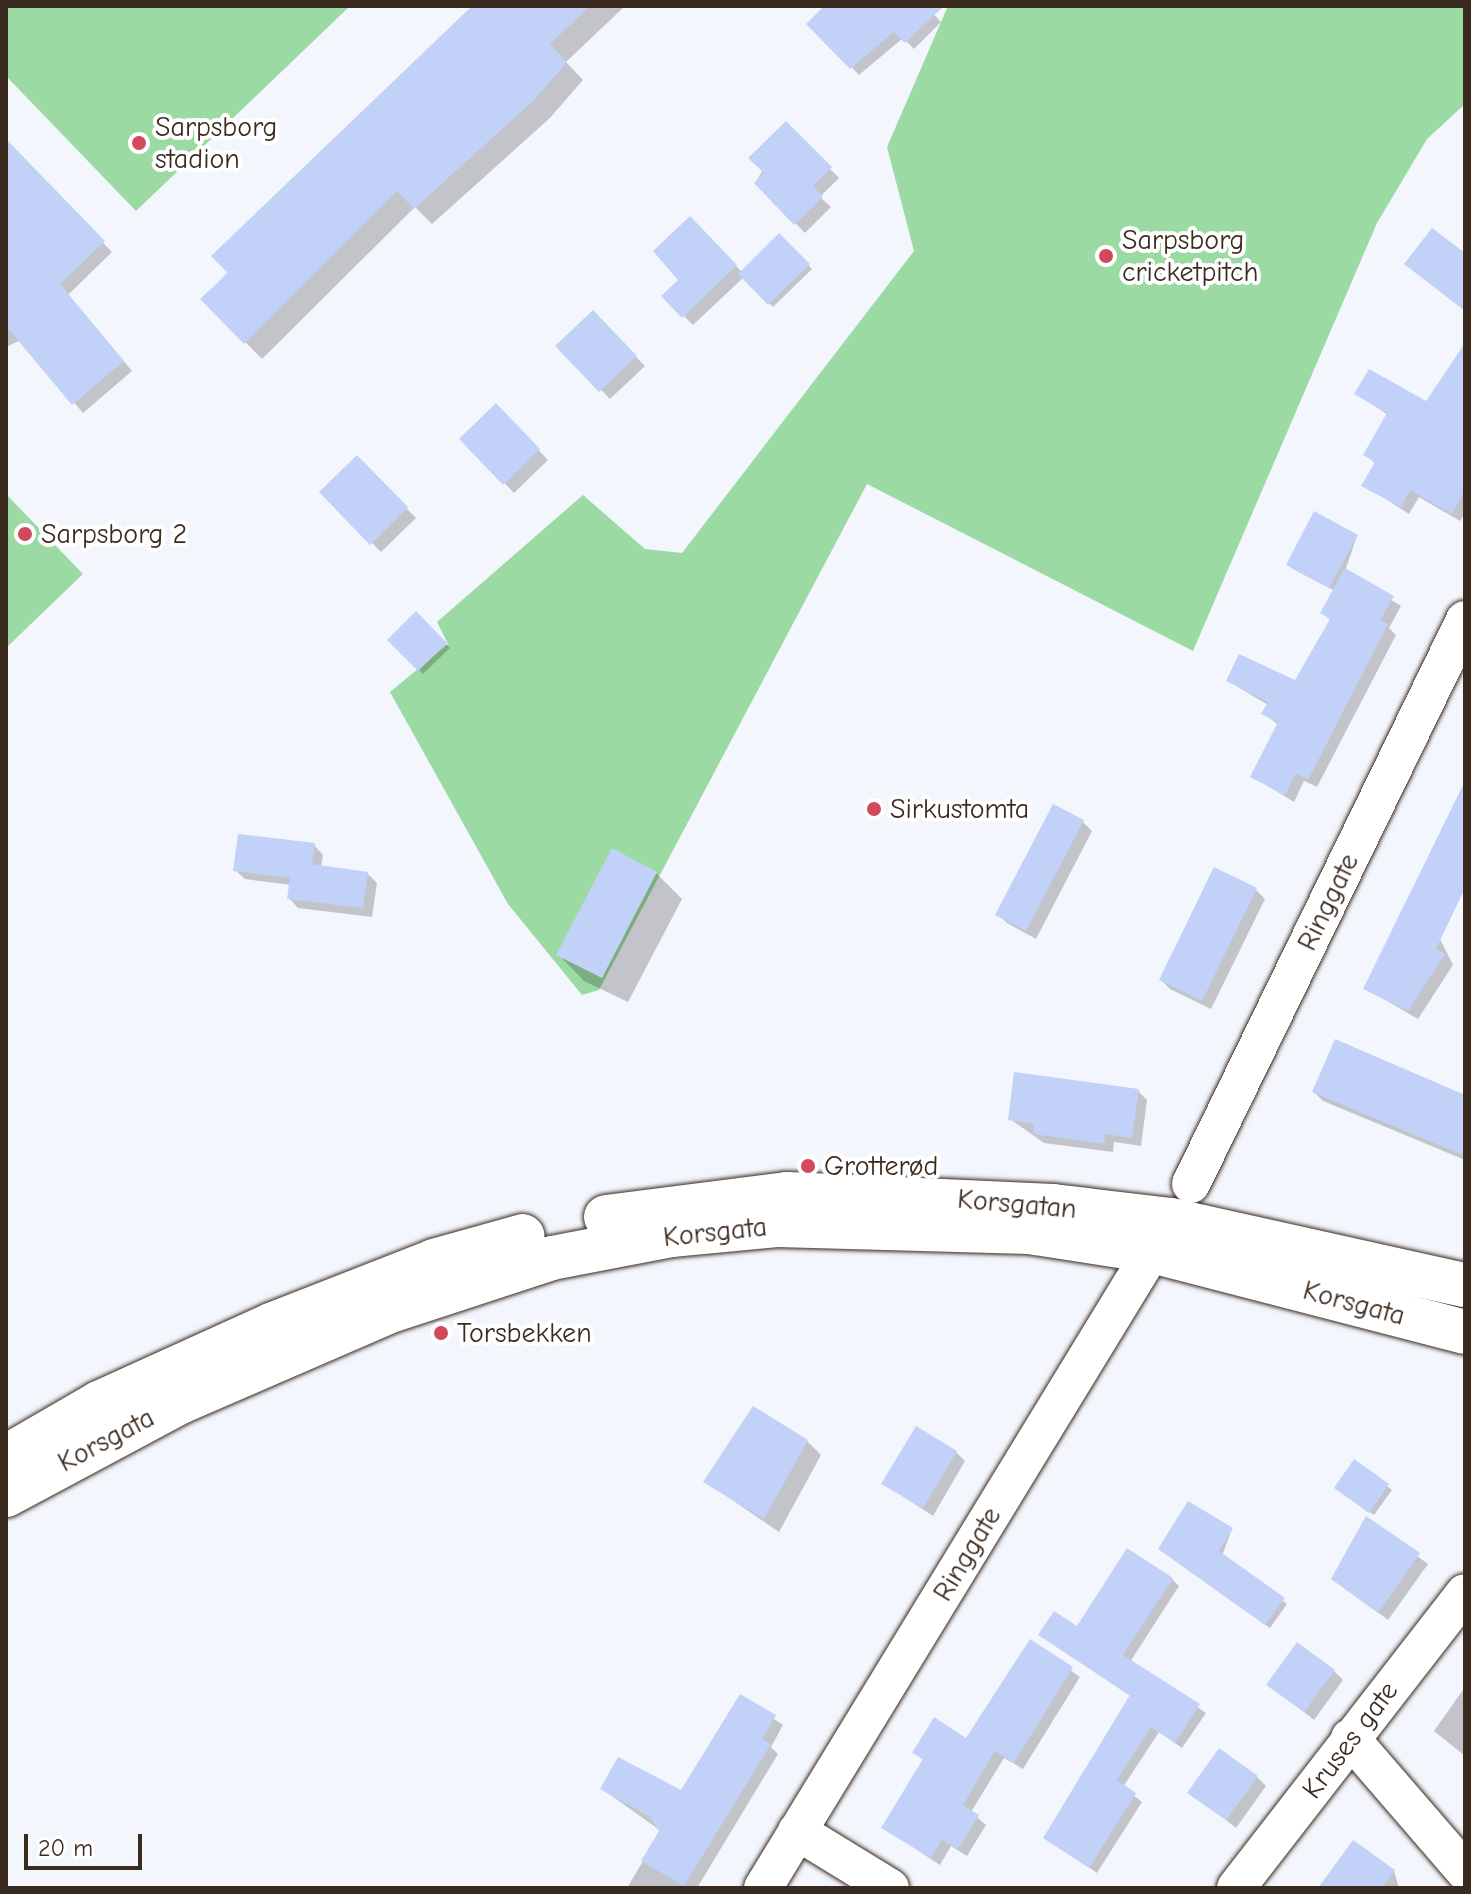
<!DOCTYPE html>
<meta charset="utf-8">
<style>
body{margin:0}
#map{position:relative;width:1471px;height:1894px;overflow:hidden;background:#f3f6fd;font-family:"Comic Neue",sans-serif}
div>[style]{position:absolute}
.green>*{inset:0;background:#9bdaa3}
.shadow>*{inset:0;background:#0003}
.building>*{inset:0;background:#c1d1f7}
.roads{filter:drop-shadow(0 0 2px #3b2a1e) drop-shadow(0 0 2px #3b2a1e)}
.minor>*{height:38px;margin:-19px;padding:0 19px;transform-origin:19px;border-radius:19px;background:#fff}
.tertiary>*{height:44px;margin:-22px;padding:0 22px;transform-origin:22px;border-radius:22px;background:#fff}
.dots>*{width:22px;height:22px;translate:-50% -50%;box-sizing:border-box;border:4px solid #fff;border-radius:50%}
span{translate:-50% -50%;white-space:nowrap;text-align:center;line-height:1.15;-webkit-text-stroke:8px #fff;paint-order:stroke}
.poi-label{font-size:28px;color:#3b2a1e}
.left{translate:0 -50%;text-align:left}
.street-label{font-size:28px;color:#3b2a1e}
.frame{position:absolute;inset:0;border:8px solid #3b2a1e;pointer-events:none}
.scale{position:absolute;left:24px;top:1834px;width:118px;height:36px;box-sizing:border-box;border:4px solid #3b2a1e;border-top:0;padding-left:10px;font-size:24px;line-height:28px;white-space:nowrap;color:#3b2a1e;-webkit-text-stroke:6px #fff;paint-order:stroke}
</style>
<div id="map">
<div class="green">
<div style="clip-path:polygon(6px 6px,350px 6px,136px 211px,6px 76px)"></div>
<div style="clip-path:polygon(948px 6px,1465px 6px,1465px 104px,1427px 139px,1377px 223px,1193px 651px,867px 484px,599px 990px,582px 995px,508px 904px,390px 692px,448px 644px,437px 622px,583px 495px,645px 549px,682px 553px,914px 251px,887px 147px)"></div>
<div style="clip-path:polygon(6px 494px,83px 574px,6px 648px)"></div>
</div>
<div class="shadow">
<div style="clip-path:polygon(475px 6px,625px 6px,566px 62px,583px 80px,550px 118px,432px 224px,415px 207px,262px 359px,203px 299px)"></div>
<div style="clip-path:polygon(827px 6px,926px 6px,941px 22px,914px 49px,903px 38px,859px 75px,809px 24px)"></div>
<div style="clip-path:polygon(786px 124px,839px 178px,820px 197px,831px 207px,805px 233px,756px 183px)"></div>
<div style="clip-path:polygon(6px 141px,112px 252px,68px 295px,132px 371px,83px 413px,21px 340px,6px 347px)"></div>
<div style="clip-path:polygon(690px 219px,742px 272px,779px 236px,812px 269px,773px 307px,744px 277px,693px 325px,664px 296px,681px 280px)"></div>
<div style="clip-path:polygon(593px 313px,645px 366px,610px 399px,558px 346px)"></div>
<div style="clip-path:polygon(1465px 347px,1465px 513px,1460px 521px,1419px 497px,1409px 514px,1364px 485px,1376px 464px,1366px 455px,1388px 415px,1357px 394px,1427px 404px)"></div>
<div style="clip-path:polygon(496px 406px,548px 460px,514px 493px,462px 439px)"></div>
<div style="clip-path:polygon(357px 458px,416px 518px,381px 552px,322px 492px)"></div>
<div style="clip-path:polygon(1357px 536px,1345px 571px,1401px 606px,1389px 628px,1396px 635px,1317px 787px,1304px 781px,1294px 802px,1253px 777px,1279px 725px,1264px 714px,1268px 705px,1228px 681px,1296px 683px,1331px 621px,1323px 613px,1335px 591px,1293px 569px)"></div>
<div style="clip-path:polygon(416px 614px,450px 648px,423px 674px,390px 640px)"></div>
<div style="clip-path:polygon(1083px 822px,1092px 831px,1036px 939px,1007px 923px,998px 914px)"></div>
<div style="clip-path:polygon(314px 845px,323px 855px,321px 868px,367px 873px,377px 883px,372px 917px,298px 908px,289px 898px,291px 885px,245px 879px,235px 870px)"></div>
<div style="clip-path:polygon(656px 873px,682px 899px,628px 1002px,584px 981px,559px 955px)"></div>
<div style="clip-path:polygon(1256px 890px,1265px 899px,1211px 1009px,1170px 989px,1161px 980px)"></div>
<div style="clip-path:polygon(1440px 939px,1453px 965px,1418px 1019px,1365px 988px)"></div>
<div style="clip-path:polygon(1138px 1091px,1147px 1100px,1141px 1146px,1114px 1142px,1113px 1152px,1044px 1143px,1010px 1119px)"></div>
<div style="clip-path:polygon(1314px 1092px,1465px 1097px,1465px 1160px,1323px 1101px)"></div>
<div style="clip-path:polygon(807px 1441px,821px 1455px,779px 1532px,706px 1482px)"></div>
<div style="clip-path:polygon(956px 1452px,965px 1461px,933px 1516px,884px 1484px)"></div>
<div style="clip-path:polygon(1355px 1462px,1392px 1490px,1374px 1515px,1341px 1492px)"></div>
<div style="clip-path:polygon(1367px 1519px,1428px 1564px,1388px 1620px,1333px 1579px)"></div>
<div style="clip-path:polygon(1232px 1529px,1222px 1556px,1287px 1604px,1270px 1628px,1165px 1553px)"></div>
<div style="clip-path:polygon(1172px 1579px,1179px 1586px,1130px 1662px,1206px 1713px,1182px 1748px,1159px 1732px,1123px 1787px,1142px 1802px,1097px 1873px,1045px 1838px,1132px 1697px,1048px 1641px)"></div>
<div style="clip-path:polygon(1030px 1642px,1080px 1677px,1023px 1769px,1004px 1758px,971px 1812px,986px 1825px,967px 1856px,951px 1846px,940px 1865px,884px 1828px,924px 1761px,915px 1752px,967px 1740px)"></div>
<div style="clip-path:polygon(1334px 1671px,1343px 1680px,1314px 1720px,1269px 1684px)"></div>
<div style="clip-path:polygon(1465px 1687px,1465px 1756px,1434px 1731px)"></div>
<div style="clip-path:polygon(741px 1697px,783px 1725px,771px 1747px,778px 1754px,697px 1888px,627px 1888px,661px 1831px,602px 1789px,681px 1793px)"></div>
<div style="clip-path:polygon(1257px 1777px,1266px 1786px,1236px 1828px,1190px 1792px)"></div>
<div style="clip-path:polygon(1394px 1871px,1399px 1888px,1325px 1888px)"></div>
</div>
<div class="building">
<div style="clip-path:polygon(472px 6px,590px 6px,550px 44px,567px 62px,533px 101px,414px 209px,397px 191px,244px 344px,200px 299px,228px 273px,211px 256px)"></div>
<div style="clip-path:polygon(824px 6px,944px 6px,905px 43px,894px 32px,850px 69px,806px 24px)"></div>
<div style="clip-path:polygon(786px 121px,832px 167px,813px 186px,823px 197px,794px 225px,754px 183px,764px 173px,748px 158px)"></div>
<div style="clip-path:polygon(6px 139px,105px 241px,60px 284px,124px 361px,72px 405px,6px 326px)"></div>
<div style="clip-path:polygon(690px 216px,737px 265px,682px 318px,661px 296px,678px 280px,653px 251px)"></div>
<div style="clip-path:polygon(1432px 228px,1465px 253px,1465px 311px,1404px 264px)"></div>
<div style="clip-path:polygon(779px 233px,810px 264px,768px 305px,738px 274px)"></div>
<div style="clip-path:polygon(593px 310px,637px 356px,599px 392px,555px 346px)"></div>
<div style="clip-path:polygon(1465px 343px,1465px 490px,1452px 514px,1410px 490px,1401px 507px,1361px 486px,1375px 462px,1363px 455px,1387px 413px,1354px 394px,1369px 369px,1426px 401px)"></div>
<div style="clip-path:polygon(496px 403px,540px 449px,503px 485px,459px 439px)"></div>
<div style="clip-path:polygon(357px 455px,408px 507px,370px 545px,319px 492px)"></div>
<div style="clip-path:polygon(1314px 511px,1358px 535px,1329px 588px,1286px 565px)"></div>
<div style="clip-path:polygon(1345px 568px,1394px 596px,1380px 620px,1388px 624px,1308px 780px,1296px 773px,1285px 795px,1250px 777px,1278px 722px,1261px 714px,1268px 702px,1226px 681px,1239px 654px,1295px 680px,1330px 619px,1320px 613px)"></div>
<div style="clip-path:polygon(416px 611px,447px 643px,418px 671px,387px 640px)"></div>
<div style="clip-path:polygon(1465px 781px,1465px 888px,1436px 949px,1445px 954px,1408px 1011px,1363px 989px)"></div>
<div style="clip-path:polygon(1053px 804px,1084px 820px,1026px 931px,995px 915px)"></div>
<div style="clip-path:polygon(238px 834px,315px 843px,312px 864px,368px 872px,363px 908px,287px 899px,290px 878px,233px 871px)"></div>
<div style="clip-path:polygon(612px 848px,657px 872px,602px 978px,556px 955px)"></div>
<div style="clip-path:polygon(1214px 867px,1257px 888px,1202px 1001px,1159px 980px)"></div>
<div style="clip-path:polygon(1335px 1039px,1465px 1095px,1465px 1156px,1312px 1092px)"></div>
<div style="clip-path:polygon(1014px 1072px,1139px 1089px,1132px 1138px,1105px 1134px,1104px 1144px,1033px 1134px,1034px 1124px,1008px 1120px)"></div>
<div style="clip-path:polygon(753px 1406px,808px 1440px,764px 1519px,703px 1482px)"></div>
<div style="clip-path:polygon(916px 1426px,957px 1451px,923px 1508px,881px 1484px)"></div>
<div style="clip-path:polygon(1354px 1459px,1389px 1484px,1369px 1513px,1334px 1488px)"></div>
<div style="clip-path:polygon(1188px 1501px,1233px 1528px,1219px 1551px,1285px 1598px,1265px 1625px,1158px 1549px)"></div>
<div style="clip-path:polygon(1366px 1516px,1420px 1553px,1378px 1613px,1331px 1579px)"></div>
<div style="clip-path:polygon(1127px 1548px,1173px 1578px,1123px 1655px,1200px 1704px,1175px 1743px,1151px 1727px,1117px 1780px,1136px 1793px,1089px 1868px,1043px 1838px,1130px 1695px,1038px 1635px,1054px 1611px,1077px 1626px)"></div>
<div style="clip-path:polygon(1030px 1639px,1073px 1667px,1014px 1763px,995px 1751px,963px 1805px,979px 1815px,958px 1849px,942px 1840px,931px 1858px,881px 1828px,923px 1759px,912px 1753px,934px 1717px,966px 1738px)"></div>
<div style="clip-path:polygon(1297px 1642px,1335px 1670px,1304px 1712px,1266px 1685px)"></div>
<div style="clip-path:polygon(740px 1694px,776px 1715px,762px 1739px,771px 1744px,684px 1886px,641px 1861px,659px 1831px,650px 1817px,600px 1789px,618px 1757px,681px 1790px)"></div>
<div style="clip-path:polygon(1219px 1748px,1258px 1776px,1226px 1820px,1187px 1793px)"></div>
<div style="clip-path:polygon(1353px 1840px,1395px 1870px,1382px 1888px,1318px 1888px)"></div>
</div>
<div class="roads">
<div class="minor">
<div style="left:1191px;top:1184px;width:627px;rotate:-64.09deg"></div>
<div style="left:1350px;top:1738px;width:176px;rotate:49.2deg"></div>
<div style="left:797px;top:1831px;width:109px;rotate:31.5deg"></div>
<div style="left:763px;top:1888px;width:773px;rotate:-58.59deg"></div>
<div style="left:1236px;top:1888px;width:373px;rotate:-52.2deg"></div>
</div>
<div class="tertiary">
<div style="left:606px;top:1217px;width:182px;rotate:-7.2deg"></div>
<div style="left:787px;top:1194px;width:266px;rotate:2.6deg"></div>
<div style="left:1053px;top:1206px;width:119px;rotate:6.8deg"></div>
<div style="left:1171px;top:1220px;width:301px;rotate:12.5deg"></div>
<div style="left:6px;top:1457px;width:108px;rotate:-30.1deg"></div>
<div style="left:99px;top:1403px;width:189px;rotate:-24.4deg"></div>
<div style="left:271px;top:1325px;width:175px;rotate:-21.4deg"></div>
<div style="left:434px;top:1261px;width:92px;rotate:-15.7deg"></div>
<div style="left:6px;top:1495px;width:197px;rotate:-28.1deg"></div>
<div style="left:180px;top:1402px;width:232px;rotate:-23.4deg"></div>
<div style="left:393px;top:1310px;width:167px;rotate:-18.1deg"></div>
<div style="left:552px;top:1258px;width:121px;rotate:-10.9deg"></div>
<div style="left:671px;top:1235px;width:106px;rotate:-5.4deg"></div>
<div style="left:777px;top:1225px;width:252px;rotate:1.6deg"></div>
<div style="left:1029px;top:1232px;width:124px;rotate:8.8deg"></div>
<div style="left:1152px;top:1251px;width:323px;rotate:14.5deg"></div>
</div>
</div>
<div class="dots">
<div style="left:139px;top:143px;background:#d1495b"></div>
<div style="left:1106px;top:256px;background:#d1495b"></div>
<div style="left:25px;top:534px;background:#d1495b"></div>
<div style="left:874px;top:809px;background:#d1495b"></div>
<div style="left:808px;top:1166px;background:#d1495b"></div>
<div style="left:441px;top:1333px;background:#d1495b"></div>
</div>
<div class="poi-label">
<span class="left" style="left:155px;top:143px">Sarpsborg<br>stadion</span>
<span class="left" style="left:1122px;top:256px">Sarpsborg<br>cricketpitch</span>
<span class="left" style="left:41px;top:534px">Sarpsborg 2</span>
<span class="left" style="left:890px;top:809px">Sirkustomta</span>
<span class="left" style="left:824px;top:1166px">Grotterød</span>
<span class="left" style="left:457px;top:1333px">Torsbekken</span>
</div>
<div class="street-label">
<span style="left:1328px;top:902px;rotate:-64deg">Ringgate</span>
<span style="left:1017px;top:1204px;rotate:5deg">Korsgatan</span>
<span style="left:715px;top:1232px;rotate:-6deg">Korsgata</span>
<span style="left:1354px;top:1303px;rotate:15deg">Korsgata</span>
<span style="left:106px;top:1440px;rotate:-28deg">Korsgata</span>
<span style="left:967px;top:1554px;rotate:-59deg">Ringgate</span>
<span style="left:1350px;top:1740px;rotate:-53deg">Kruses gate</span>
</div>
<div class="frame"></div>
<div class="scale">20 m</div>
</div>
